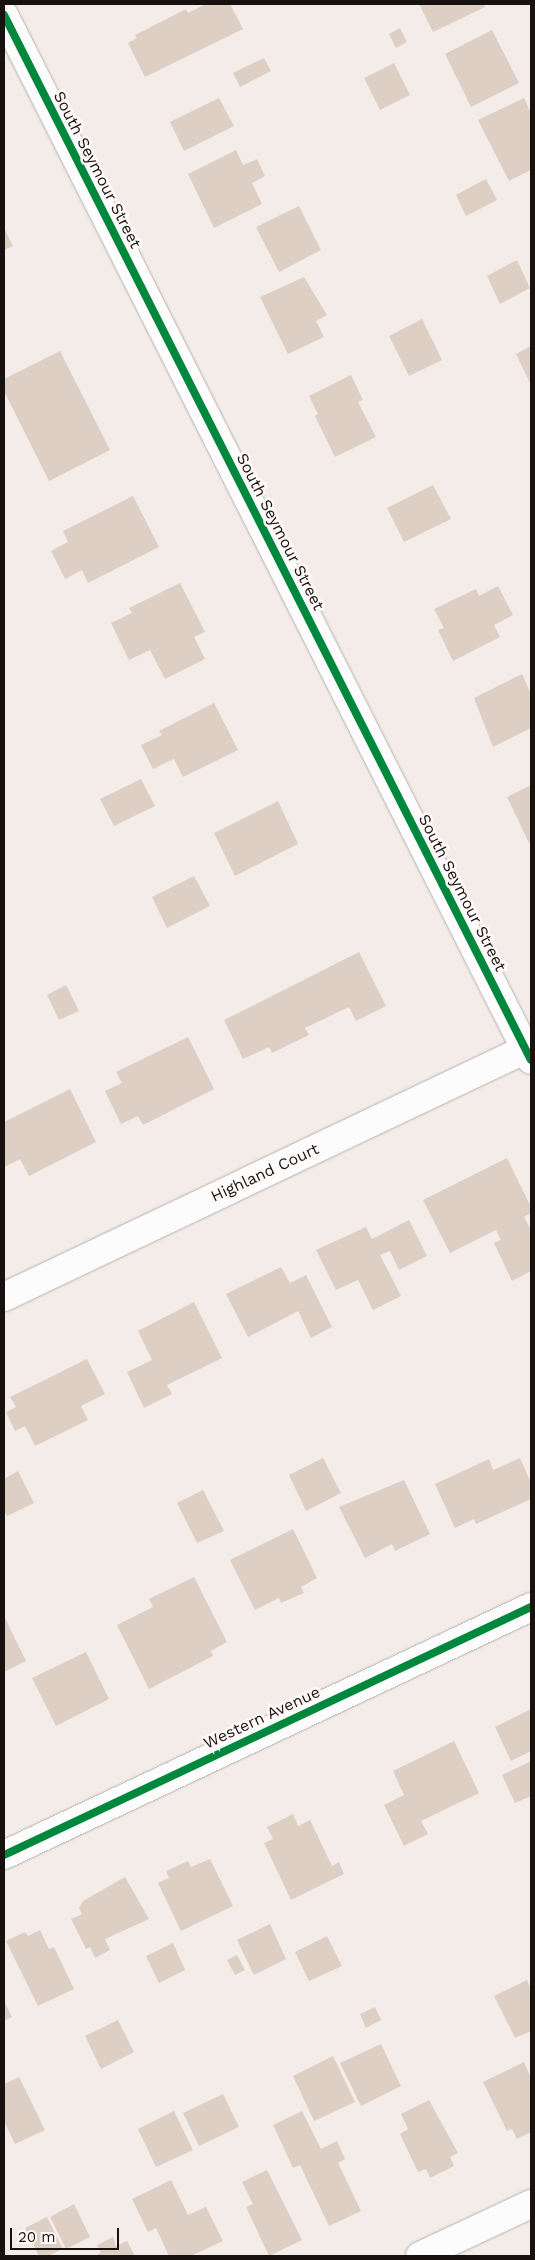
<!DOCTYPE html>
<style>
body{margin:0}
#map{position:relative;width:535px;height:2260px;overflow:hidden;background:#f4ece8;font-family:"Work Sans",sans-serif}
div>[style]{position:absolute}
.building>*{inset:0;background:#decfc5}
.roads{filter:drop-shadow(0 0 1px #b7b1ae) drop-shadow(0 0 1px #b7b1ae)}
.minor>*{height:28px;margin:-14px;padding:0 14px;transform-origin:14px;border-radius:14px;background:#fdfcfc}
.tertiary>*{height:28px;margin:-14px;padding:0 14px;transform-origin:14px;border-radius:14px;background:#fdfcfc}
.cycleway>*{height:8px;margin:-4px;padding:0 4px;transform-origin:4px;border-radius:4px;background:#00873e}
span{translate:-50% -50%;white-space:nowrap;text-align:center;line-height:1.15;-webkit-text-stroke:5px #fefaf9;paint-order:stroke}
.street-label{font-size:16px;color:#17120f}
.frame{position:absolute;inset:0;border:5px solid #17120f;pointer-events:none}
.scale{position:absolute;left:10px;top:2228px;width:109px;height:22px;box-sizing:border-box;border:2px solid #17120f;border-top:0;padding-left:6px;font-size:15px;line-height:18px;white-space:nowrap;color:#17120f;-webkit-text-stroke:4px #fefaf9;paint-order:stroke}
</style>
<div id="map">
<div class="building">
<div style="clip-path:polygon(206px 4px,230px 4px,243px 29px,145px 77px,128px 43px,137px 38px,135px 35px,186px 9px,188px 13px)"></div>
<div style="clip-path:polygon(419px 4px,483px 4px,485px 7px,433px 32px)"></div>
<div style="clip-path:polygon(400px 28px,407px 42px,396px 48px,389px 34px)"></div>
<div style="clip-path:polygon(492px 30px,519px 83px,471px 107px,445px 54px)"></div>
<div style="clip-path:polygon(264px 58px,271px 71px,240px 87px,233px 73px)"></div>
<div style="clip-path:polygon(394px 63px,410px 95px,380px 110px,364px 78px)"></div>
<div style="clip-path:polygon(219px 98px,234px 126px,184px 151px,170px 122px)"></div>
<div style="clip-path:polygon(524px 98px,531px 113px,531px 170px,509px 181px,478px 120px)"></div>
<div style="clip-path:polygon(236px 150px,243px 165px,257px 159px,265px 176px,252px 183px,262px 204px,214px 228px,188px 174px)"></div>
<div style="clip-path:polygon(486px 179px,497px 200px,466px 216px,456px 195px)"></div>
<div style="clip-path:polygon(299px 206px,321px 250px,279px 272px,256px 227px)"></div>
<div style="clip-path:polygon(4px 228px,13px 246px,4px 250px)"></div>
<div style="clip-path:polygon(517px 260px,530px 288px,500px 304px,487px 276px)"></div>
<div style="clip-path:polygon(304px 277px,327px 315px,316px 321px,324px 337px,288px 354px,260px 297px)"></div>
<div style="clip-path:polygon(422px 319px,442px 360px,409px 376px,389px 336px)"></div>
<div style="clip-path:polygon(531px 346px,531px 385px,516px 354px)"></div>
<div style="clip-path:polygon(60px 351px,110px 450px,49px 481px,4px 391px,4px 379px)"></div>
<div style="clip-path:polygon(351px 375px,363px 400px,358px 402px,376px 437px,335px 457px,315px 416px,318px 414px,309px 396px)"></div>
<div style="clip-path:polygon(433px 485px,451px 519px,404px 542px,387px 508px)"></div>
<div style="clip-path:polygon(133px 496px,159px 547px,88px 583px,82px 570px,65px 579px,51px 551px,68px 542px,63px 531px)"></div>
<div style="clip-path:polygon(180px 583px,205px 632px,194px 637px,205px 659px,165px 679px,150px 650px,129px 660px,111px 623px,132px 613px,129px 608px)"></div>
<div style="clip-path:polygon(498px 586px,513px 615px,494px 625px,500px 637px,453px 661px,438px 630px,444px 628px,434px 609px,476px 589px,479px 596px)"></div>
<div style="clip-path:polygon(522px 674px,531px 694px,531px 728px,493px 747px,474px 698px)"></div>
<div style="clip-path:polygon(214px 703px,238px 750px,183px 777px,174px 759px,153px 769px,141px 745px,162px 735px,159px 731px)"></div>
<div style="clip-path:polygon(141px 779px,155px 806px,114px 826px,100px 799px)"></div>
<div style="clip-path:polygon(531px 785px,531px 842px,529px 843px,507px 797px)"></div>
<div style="clip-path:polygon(278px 801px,298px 844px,235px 876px,214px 833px)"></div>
<div style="clip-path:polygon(194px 876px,210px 906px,167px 928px,152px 897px)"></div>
<div style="clip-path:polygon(359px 952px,386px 1006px,356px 1021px,349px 1007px,305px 1028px,309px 1035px,272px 1053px,269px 1047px,243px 1059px,224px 1020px)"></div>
<div style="clip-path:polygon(66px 985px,79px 1011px,59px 1020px,47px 995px)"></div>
<div style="clip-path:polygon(188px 1037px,214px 1089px,143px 1125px,138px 1116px,121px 1124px,105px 1091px,122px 1083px,116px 1072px)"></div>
<div style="clip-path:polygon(70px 1089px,96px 1142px,29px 1176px,20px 1159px,4px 1167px,4px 1122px)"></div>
<div style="clip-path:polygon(507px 1158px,531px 1207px,531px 1213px,524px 1217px,531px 1230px,531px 1271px,512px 1281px,494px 1243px,501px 1240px,496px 1230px,450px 1253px,423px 1200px)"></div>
<div style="clip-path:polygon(409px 1220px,427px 1256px,399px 1270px,390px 1251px,380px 1255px,401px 1296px,373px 1310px,358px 1280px,336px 1290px,316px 1250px,366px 1227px,372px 1239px)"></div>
<div style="clip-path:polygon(281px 1267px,290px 1283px,306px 1275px,332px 1327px,311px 1338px,298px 1311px,248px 1337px,226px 1294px)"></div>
<div style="clip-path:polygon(194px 1302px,222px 1358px,167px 1385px,172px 1394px,144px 1408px,127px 1372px,152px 1360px,138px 1331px)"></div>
<div style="clip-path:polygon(87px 1359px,105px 1394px,81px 1406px,88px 1420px,35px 1446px,25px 1426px,15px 1431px,6px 1412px,16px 1407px,10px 1397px)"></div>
<div style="clip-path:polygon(323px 1458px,341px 1493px,306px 1511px,289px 1475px)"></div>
<div style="clip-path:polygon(520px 1458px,531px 1483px,531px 1499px,476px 1524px,474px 1519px,455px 1528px,435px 1484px,489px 1459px,493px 1470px)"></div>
<div style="clip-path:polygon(18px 1471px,34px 1503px,7px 1516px,4px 1510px,4px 1479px)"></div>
<div style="clip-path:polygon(404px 1480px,430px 1534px,395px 1551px,392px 1544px,365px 1558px,339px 1507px)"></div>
<div style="clip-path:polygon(203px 1490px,224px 1531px,197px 1543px,177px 1503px)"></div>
<div style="clip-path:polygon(293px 1529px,317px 1578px,301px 1587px,304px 1593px,281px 1603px,279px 1598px,255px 1610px,230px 1560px)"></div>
<div style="clip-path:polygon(194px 1577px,227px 1642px,211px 1651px,213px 1656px,149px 1689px,117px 1625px,153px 1607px,149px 1599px)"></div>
<div style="clip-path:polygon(4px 1616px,26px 1661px,4px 1672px)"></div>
<div style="clip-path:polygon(86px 1652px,109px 1699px,56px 1726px,32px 1678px)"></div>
<div style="clip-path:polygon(531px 1709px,531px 1751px,511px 1761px,495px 1727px)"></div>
<div style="clip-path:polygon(454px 1741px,479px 1793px,421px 1821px,428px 1834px,404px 1846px,384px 1805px,404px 1795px,393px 1771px)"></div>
<div style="clip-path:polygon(531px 1761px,531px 1796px,515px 1803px,502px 1775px)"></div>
<div style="clip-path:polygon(293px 1814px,298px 1826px,310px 1820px,332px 1866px,339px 1862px,344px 1874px,291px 1900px,264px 1843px,273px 1839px,267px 1827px)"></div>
<div style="clip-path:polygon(210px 1859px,233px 1906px,181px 1931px,158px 1883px,169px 1878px,166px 1871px,188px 1861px,191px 1867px)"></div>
<div style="clip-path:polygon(125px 1877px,149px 1919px,105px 1939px,110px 1950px,95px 1958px,90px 1947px,86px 1949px,71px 1919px,82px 1914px,79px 1908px,83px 1901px)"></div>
<div style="clip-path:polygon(270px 1924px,286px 1959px,254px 1975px,237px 1940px)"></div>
<div style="clip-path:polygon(40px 1930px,49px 1949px,54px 1947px,74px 1989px,38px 2006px,6px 1941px,25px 1932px,28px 1936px)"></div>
<div style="clip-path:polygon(327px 1936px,342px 1966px,309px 1981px,295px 1952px)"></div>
<div style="clip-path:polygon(173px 1943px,185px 1970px,159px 1983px,146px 1956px)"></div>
<div style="clip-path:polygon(237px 1955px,245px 1970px,235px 1975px,227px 1960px)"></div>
<div style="clip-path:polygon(527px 1980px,531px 1989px,531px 2031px,515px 2038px,494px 1996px)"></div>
<div style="clip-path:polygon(4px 2001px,12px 2017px,4px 2021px)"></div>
<div style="clip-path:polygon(375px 2007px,381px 2020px,366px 2028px,360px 2014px)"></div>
<div style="clip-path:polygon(118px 2020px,134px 2052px,101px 2069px,85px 2036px)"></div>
<div style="clip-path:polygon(381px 2044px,401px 2086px,361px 2106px,340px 2063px)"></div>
<div style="clip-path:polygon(333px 2056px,355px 2102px,314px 2121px,293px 2076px)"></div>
<div style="clip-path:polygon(524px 2062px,531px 2078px,531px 2132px,517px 2139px,512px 2129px,507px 2131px,483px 2082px)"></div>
<div style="clip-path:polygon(19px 2077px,45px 2130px,15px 2144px,4px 2121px,4px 2084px)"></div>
<div style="clip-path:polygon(223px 2094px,239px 2127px,199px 2146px,183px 2113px)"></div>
<div style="clip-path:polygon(429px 2100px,458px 2153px,450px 2157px,454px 2166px,430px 2178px,426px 2169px,418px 2172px,400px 2134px,408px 2129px,401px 2114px)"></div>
<div style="clip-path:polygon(174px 2111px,193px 2150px,156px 2167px,138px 2129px)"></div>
<div style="clip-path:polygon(302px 2111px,321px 2149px,337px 2141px,345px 2159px,338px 2163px,361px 2211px,329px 2226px,300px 2165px,293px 2168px,273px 2125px)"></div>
<div style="clip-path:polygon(267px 2170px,302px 2240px,269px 2256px,246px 2207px,253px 2204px,242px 2182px)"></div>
<div style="clip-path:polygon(171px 2180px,188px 2215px,206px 2207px,223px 2241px,191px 2256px,169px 2256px,156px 2228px,148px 2232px,132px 2199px)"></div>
<div style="clip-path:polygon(74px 2204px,90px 2237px,66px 2249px,50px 2217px)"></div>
<div style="clip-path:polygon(47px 2217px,63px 2249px,48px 2256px,39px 2256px,25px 2228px)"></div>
<div style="clip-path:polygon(113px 2237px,116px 2246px,127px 2241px,135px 2256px,94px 2256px,101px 2253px,97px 2245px)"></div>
</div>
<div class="roads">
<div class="minor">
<div style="left:4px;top:15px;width:1170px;rotate:63.24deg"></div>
<div style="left:4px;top:1297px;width:578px;rotate:-25.41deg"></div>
<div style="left:420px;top:2256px;width:123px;rotate:-25.1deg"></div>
</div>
<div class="tertiary">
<div style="left:4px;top:1855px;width:582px;rotate:-25.2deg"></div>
</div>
</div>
<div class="cycleway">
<div style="left:4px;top:15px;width:1170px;rotate:63.24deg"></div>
<div style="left:4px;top:1855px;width:582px;rotate:-25.2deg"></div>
</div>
<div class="street-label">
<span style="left:97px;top:170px;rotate:63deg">South Seymour Street</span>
<span style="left:280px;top:532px;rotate:63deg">South Seymour Street</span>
<span style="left:462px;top:893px;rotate:63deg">South Seymour Street</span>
<span style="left:265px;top:1173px;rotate:-25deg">Highland Court</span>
<span style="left:262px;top:1718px;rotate:-25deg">Western Avenue</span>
</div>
<div class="frame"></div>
<div class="scale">20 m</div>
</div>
